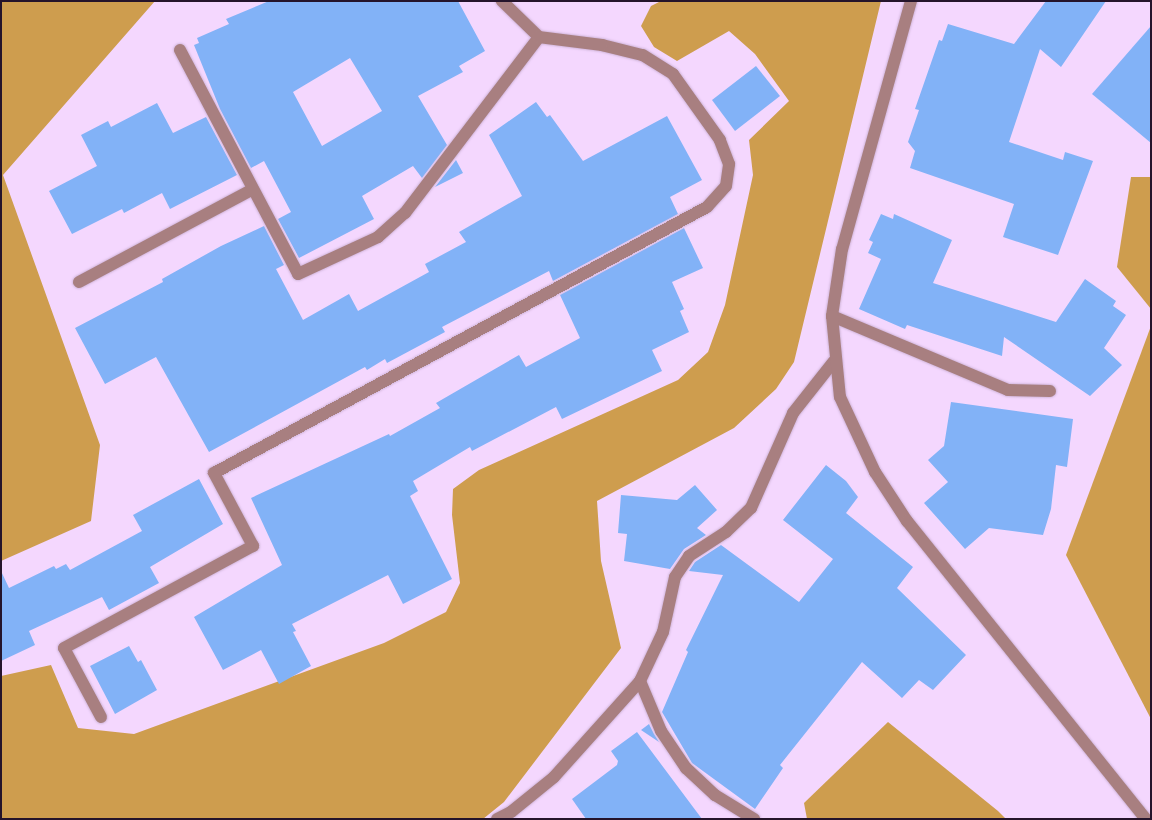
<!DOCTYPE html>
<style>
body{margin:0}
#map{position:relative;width:1152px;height:820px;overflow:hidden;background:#f4d7fe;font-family:Karla,sans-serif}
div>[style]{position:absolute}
.forest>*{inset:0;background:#ce9d4e}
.building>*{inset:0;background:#82b2f7}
.roads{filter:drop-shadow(0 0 1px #cfb4d8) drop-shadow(0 0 1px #cfb4d8)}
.service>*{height:12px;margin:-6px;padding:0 6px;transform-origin:6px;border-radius:6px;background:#a87f80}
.minor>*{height:12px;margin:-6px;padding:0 6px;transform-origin:6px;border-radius:6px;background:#a87f80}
.tertiary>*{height:12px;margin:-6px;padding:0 6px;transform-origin:6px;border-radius:6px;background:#a87f80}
span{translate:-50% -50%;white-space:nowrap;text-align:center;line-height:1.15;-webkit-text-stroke:4.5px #fff;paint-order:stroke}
.frame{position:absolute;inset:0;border:2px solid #25142b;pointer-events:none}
</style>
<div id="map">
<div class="forest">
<div style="clip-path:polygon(1px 1px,155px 1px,3px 175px,100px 445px,91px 521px,1px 561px)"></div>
<div style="clip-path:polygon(661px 1px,881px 1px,794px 362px,776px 389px,734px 428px,597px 501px,601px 561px,621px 648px,504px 802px,483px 819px,1px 819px,1px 676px,51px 665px,78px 728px,134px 734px,384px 643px,446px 612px,460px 583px,452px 515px,453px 489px,479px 470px,678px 380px,708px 352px,725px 305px,753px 175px,749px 140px,789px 101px,755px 54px,729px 31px,677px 61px,654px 47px,641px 26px,651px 6px)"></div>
<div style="clip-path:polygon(1131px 177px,1151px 177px,1151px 309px,1117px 267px)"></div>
<div style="clip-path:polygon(1151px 326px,1151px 719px,1066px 555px)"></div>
<div style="clip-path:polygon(888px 722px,998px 811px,1006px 819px,807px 819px,804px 803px)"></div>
</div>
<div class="building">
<div style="clip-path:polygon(evenodd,269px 1px,458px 1px,485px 51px,459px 66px,463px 72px,418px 96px,447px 145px,422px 178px,413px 166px,362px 196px,374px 219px,299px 258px,278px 219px,291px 212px,264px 161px,251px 168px,220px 109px,194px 45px,199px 43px,197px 38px,229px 24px,226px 19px,269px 1px,350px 58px,382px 111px,322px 146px,293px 92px,350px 58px)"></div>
<div style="clip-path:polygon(1046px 1px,1106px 1px,1061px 67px,1040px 49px,1009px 142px,1063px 160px,1065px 152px,1093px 161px,1058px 255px,1003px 237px,1014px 204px,910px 168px,915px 151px,908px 142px,919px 110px,915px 109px,939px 40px,942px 41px,948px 24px,1014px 44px)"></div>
<div style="clip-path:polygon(1151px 26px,1151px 143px,1092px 94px)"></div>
<div style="clip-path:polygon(756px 66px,780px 96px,735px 131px,712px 100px)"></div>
<div style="clip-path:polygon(536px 102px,547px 117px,550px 115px,583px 161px,667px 116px,702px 180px,670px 197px,678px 214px,553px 281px,549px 271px,442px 327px,445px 332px,387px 363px,385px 359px,367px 370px,365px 367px,209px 452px,156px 357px,105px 384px,75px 328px,163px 282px,162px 279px,221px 246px,264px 226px,284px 265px,276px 269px,303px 320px,349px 294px,358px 311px,429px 272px,425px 264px,466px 242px,459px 232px,522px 196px,489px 135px)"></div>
<div style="clip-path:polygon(157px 103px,173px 133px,206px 117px,237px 175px,170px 209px,162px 193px,124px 213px,122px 209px,72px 234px,49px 191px,97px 166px,81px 135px,108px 121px,111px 127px)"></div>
<div style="clip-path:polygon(456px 160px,463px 173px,435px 187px)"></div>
<div style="clip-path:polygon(881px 214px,893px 219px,894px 214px,952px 240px,933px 283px,1056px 322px,1085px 279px,1116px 301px,1113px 306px,1126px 315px,1104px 348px,1122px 365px,1090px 396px,1004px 337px,1002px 356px,907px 325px,905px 329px,859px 309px,881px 259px,868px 253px,873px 242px,869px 240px)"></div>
<div style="clip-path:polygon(684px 228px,703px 268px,672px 282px,684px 309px,680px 311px,689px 332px,652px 350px,662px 371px,562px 419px,556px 407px,472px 451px,470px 447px,413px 481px,418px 491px,410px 496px,452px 579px,403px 604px,388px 575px,292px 624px,296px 631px,293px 632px,311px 666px,279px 684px,261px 650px,223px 670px,194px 617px,282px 565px,251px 498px,389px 434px,390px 436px,440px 408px,436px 403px,519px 355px,526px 367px,580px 338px,560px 295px)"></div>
<div style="clip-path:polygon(951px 402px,1073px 419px,1067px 467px,1056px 465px,1051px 509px,1043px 535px,989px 528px,965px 549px,924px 503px,948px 482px,928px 460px,944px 446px)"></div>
<div style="clip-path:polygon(826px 465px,846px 481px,858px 497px,846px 513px,913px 567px,897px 588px,966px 655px,933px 690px,919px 680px,902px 698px,862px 662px,780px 765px,783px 768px,755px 809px,692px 763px,662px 712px,688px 652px,686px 650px,723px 575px,689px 571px,695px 562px,721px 545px,799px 602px,833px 559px,783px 520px)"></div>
<div style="clip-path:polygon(199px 479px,223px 524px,150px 567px,159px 583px,109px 610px,102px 597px,29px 631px,35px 645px,1px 661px,1px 571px,9px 588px,54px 566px,56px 569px,66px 564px,70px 570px,142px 531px,133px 515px)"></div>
<div style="clip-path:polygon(695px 485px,717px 510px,697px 528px,706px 535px,684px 549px,670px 569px,624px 561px,627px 534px,618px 533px,621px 495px,677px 500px)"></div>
<div style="clip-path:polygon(129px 646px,138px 662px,141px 660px,157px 690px,115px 714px,90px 666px)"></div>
<div style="clip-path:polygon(649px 724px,654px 734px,659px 742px,641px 730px)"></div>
<div style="clip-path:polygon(637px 732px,702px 819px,586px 819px,572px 799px,617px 765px,618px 761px,611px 751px)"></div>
</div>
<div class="roads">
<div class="service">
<div style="left:79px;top:282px;width:197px;rotate:-28.1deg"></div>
<div style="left:832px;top:316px;width:191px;rotate:22.8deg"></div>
<div style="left:1008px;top:390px;width:42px;rotate:1.4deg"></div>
<div style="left:640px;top:681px;width:54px;rotate:67.2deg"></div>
<div style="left:661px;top:731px;width:45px;rotate:56deg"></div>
<div style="left:686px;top:768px;width:40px;rotate:43deg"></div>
<div style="left:715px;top:795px;width:46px;rotate:31.6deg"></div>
<div style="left:101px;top:717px;width:78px;rotate:-118.2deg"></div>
<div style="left:64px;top:648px;width:215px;rotate:-28.4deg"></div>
<div style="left:253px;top:546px;width:83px;rotate:-118.1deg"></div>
</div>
<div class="minor">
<div style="left:180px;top:50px;width:253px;rotate:62.2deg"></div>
<div style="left:298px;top:274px;width:88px;rotate:-24.8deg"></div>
<div style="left:378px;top:237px;width:36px;rotate:-42deg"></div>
<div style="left:405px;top:213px;width:221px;rotate:-52.7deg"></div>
<div style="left:539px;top:37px;width:52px;rotate:-135.8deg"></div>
<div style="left:214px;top:473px;width:560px;rotate:-28.35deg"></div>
<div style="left:707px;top:207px;width:28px;rotate:-48deg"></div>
<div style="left:726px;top:186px;width:22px;rotate:-82deg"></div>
<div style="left:729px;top:164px;width:26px;rotate:-111deg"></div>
<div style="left:720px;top:140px;width:81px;rotate:-125.5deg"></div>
<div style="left:673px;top:74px;width:36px;rotate:-148deg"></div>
<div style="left:642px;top:55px;width:41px;rotate:-166deg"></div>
<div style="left:602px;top:45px;width:64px;rotate:-172.8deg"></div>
<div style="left:497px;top:819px;width:16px;rotate:-27deg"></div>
<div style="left:511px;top:812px;width:55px;rotate:-39.1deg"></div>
<div style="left:554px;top:777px;width:129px;rotate:-48.1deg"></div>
<div style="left:640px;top:681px;width:54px;rotate:-64.9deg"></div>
<div style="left:663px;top:632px;width:56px;rotate:-77.7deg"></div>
<div style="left:675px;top:577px;width:25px;rotate:-56deg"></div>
<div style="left:689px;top:556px;width:44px;rotate:-33deg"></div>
<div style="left:726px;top:532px;width:35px;rotate:-44deg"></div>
<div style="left:751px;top:508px;width:104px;rotate:-66.1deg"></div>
<div style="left:793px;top:413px;width:66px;rotate:-51.7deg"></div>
</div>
<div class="tertiary">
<div style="left:911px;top:1px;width:257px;rotate:105.5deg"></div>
<div style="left:842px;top:249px;width:68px;rotate:98.5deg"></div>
<div style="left:832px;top:316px;width:81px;rotate:84.4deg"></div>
<div style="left:840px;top:397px;width:83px;rotate:65deg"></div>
<div style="left:875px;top:472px;width:59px;rotate:56.9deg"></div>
<div style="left:907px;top:521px;width:382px;rotate:51.3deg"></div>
</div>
</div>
<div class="frame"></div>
</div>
